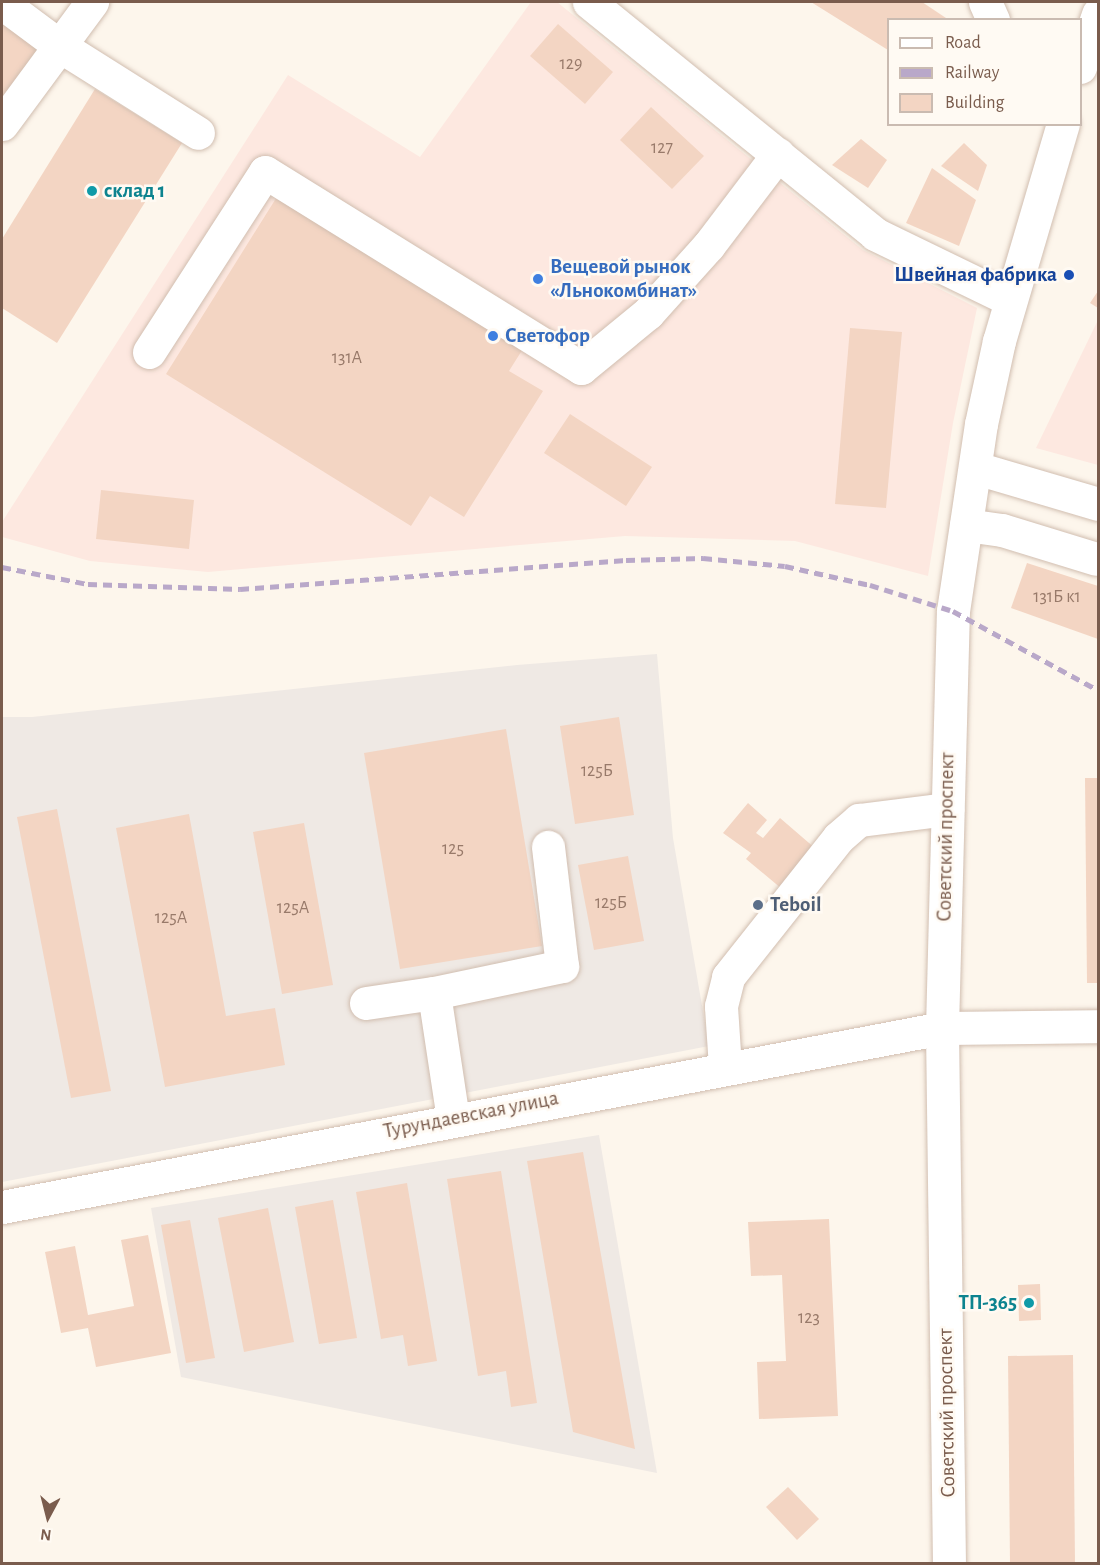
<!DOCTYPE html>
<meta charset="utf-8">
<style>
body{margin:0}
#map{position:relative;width:1100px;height:1565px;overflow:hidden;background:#fdf6ec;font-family:"Alegreya Sans",sans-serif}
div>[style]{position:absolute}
.commercial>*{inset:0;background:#fde8e0}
.industrial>*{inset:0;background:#efe9e4}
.building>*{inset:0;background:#f3d5c3}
.roads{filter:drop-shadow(0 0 2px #d1beb0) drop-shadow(0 0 2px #d1beb0)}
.minor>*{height:33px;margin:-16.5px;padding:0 16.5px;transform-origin:16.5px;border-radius:16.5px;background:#fff}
.rail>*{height:4.5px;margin-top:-2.25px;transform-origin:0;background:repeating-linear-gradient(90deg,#b9a8c9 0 9px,transparent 0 15px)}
.dots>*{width:16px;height:16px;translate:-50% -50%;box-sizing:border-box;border:3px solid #fffaf3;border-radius:50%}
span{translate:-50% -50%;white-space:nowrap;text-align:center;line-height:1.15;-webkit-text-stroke:5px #fffaf3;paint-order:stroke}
.number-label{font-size:18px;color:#987a6a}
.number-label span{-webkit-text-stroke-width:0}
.culture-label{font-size:21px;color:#0d838f;font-weight:700}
.left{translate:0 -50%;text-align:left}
.right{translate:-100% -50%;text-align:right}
.shop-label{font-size:21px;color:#366cbe;font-weight:700}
.transit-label{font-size:21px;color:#164399;font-weight:700}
.street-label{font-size:21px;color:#7a5c4d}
.service-label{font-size:21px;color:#4e5e75;font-weight:700}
.frame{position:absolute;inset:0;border:3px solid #7a5c4d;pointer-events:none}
.legend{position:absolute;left:887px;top:18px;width:195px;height:108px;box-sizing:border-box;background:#fffaf3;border:2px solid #cabbb1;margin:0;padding:8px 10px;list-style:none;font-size:18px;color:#7a5c4d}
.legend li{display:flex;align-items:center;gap:12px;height:30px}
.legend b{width:30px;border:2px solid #cabbb1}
.north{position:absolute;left:18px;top:1487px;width:60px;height:60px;-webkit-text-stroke:4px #fffaf3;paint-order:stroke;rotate:187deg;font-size:16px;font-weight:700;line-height:24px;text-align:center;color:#7a5c4d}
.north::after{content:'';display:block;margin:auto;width:21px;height:27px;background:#7a5c4d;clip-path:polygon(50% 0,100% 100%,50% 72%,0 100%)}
</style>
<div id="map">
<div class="commercial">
<div style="clip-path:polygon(531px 2px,557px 2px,863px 250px,977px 308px,953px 423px,928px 576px,795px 541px,625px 536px,208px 572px,90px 561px,2px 537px,2px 522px,288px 75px,420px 157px)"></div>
<div style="clip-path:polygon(1098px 320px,1098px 465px,1036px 448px)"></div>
</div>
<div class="industrial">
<div style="clip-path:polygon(657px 654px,673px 838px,709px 1046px,2px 1182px,2px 717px,32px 717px,517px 665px)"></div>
<div style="clip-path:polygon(599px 1135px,657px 1473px,181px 1377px,151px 1208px)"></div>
</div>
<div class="building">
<div style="clip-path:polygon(811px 2px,922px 2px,949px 20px,888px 20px,888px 50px)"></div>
<div style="clip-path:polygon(2px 23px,38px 48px,2px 102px)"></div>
<div style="clip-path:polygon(558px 24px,613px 72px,585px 104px,530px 56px)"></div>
<div style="clip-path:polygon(95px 89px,182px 143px,57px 343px,2px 308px,2px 239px)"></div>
<div style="clip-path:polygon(651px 107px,704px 156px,672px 189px,620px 140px)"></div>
<div style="clip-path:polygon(861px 139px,887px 160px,868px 188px,832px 165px)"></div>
<div style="clip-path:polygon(964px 143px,987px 165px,978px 191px,941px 166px)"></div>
<div style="clip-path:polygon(932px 168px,976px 200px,959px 246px,906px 223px)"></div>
<div style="clip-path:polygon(280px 192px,526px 344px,509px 371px,543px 391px,464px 517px,430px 496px,411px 526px,166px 374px)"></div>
<div style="clip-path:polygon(1098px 291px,1098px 308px,1090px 303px)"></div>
<div style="clip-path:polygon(850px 328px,902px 332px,886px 508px,835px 504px)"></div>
<div style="clip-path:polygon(570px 414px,652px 467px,626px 506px,544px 453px)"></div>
<div style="clip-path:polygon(101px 490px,194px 500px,189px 549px,96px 539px)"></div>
<div style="clip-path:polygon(1027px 563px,1098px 586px,1098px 639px,1011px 608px)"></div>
<div style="clip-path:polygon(619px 717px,634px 815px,575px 824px,560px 726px)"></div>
<div style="clip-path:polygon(506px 729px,542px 946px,400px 969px,364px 753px)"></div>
<div style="clip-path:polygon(1085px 778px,1098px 778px,1098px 983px,1087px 983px)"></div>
<div style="clip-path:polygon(748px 803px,767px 820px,756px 833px,763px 838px,780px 818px,816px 849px,782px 889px,746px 859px,751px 853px,723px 833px)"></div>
<div style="clip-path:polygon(57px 809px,111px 1091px,71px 1098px,17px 817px)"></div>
<div style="clip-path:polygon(189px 814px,226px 1016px,275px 1008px,285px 1065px,165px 1087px,116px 828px)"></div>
<div style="clip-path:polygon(304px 823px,333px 985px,282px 994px,253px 832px)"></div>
<div style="clip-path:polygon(628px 856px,644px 941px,594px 950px,578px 865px)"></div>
<div style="clip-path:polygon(583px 1152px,635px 1449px,573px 1432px,527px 1161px)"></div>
<div style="clip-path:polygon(501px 1171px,537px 1403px,511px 1407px,506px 1371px,478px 1376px,447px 1179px)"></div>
<div style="clip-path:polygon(407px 1183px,437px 1361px,408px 1366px,403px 1335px,381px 1339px,356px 1192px)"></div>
<div style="clip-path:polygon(333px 1200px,357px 1338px,319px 1344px,295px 1207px)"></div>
<div style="clip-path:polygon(268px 1208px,294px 1342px,244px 1352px,218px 1218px)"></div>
<div style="clip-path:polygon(829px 1219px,838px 1416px,759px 1419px,757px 1362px,786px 1361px,782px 1275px,751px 1276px,748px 1222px)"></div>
<div style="clip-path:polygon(190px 1220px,215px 1358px,186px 1363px,161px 1225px)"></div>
<div style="clip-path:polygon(148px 1235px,171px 1353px,96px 1367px,88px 1328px,61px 1333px,45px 1252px,75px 1246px,88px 1315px,134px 1306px,121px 1240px)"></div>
<div style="clip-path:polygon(1040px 1284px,1041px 1320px,1019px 1321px,1018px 1285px)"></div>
<div style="clip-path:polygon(1073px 1355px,1075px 1564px,1010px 1564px,1008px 1356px)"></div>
<div style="clip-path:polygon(788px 1487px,819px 1519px,797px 1540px,766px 1507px)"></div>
</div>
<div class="roads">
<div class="minor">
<div style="left:589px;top:2px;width:368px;rotate:39deg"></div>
<div style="left:875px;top:234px;width:149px;rotate:25.9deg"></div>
<div style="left:985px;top:2px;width:20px;rotate:66deg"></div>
<div style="left:2px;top:3px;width:72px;rotate:36.6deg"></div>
<div style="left:60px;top:46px;width:163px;rotate:32.2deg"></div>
<div style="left:1080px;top:67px;width:56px;rotate:-71.2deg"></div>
<div style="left:2px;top:124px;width:152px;rotate:-53.6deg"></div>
<div style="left:149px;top:352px;width:214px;rotate:-57.2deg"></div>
<div style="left:265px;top:172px;width:372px;rotate:31.8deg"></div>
<div style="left:581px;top:368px;width:87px;rotate:-39.4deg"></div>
<div style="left:648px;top:313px;width:91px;rotate:-48.1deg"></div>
<div style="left:709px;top:245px;width:114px;rotate:-52.8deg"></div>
<div style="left:976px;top:468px;width:127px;rotate:16.4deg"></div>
<div style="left:966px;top:525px;width:36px;rotate:8deg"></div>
<div style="left:1002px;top:530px;width:98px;rotate:17.1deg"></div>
<div style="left:366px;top:1003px;width:69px;rotate:-8.4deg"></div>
<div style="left:725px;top:1067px;width:61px;rotate:-93.8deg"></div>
<div style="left:721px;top:1006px;width:30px;rotate:-76deg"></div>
<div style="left:728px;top:977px;width:177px;rotate:-51.6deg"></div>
<div style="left:838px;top:838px;width:28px;rotate:-41deg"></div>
<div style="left:859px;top:820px;width:89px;rotate:-7.1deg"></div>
<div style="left:453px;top:1119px;width:127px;rotate:-98.6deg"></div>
<div style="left:434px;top:993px;width:131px;rotate:-11.9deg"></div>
<div style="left:562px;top:966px;width:120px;rotate:-96.7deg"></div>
<div style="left:2px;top:1207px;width:957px;rotate:-10.78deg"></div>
<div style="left:942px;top:1028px;width:156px;rotate:-0.7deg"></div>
<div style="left:949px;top:1564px;width:536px;rotate:-90.75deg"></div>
<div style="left:942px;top:1028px;width:417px;rotate:-88.5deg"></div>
<div style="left:953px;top:611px;width:189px;rotate:-81.5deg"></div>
<div style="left:981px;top:424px;width:85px;rotate:-77.8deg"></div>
<div style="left:999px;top:341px;width:226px;rotate:-73.6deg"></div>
</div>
</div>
<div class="rail">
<div style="left:2px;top:567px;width:88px;rotate:11.2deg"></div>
<div style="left:88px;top:584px;width:152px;rotate:1.9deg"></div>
<div style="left:240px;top:589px;width:387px;rotate:-4.3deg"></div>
<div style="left:626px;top:560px;width:77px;rotate:-1.5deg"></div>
<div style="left:703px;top:558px;width:82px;rotate:5.6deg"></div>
<div style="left:785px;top:566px;width:87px;rotate:12.6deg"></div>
<div style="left:870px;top:585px;width:87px;rotate:17.4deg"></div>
<div style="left:953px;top:611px;width:165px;rotate:28.6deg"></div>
</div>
<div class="dots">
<div style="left:92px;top:191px;background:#0f9aa8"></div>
<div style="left:1069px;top:275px;background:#1a4fb4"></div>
<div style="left:538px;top:279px;background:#3f7fe0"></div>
<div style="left:493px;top:336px;background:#3f7fe0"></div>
<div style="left:758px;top:905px;background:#5c6f8a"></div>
<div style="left:1029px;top:1303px;background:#0f9aa8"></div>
</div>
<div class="number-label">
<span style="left:571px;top:64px">129</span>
<span style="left:662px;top:148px">127</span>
<span style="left:347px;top:358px">131А</span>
<span style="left:1057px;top:597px">131Б к1</span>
<span style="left:597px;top:771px">125Б</span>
<span style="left:453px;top:849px">125</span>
<span style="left:611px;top:903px">125Б</span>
<span style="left:293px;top:908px">125А</span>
<span style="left:171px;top:918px">125А</span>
<span style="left:809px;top:1318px">123</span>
</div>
<div class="culture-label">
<span class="left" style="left:104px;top:191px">склад 1</span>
<span class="right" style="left:1017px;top:1303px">ТП-365</span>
</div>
<div class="shop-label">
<span class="left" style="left:550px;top:279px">Вещевой рынок<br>«Льнокомбинат»</span>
<span class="left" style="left:505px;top:336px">Светофор</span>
</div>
<div class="transit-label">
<span class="right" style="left:1057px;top:275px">Швейная фабрика</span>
</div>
<div class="street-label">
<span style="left:946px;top:837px;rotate:-89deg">Советский проспект</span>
<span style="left:471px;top:1115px;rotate:-11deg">Турундаевская улица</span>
<span style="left:947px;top:1413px;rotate:-91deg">Советский проспект</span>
</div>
<div class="service-label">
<span class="left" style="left:770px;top:905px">Teboil</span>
</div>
<div class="frame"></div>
<ul class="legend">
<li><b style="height:8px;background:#fff"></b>Road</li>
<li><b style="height:8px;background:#b9a8c9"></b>Railway</li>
<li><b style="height:16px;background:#f3d5c3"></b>Building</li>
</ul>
<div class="north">N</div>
</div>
